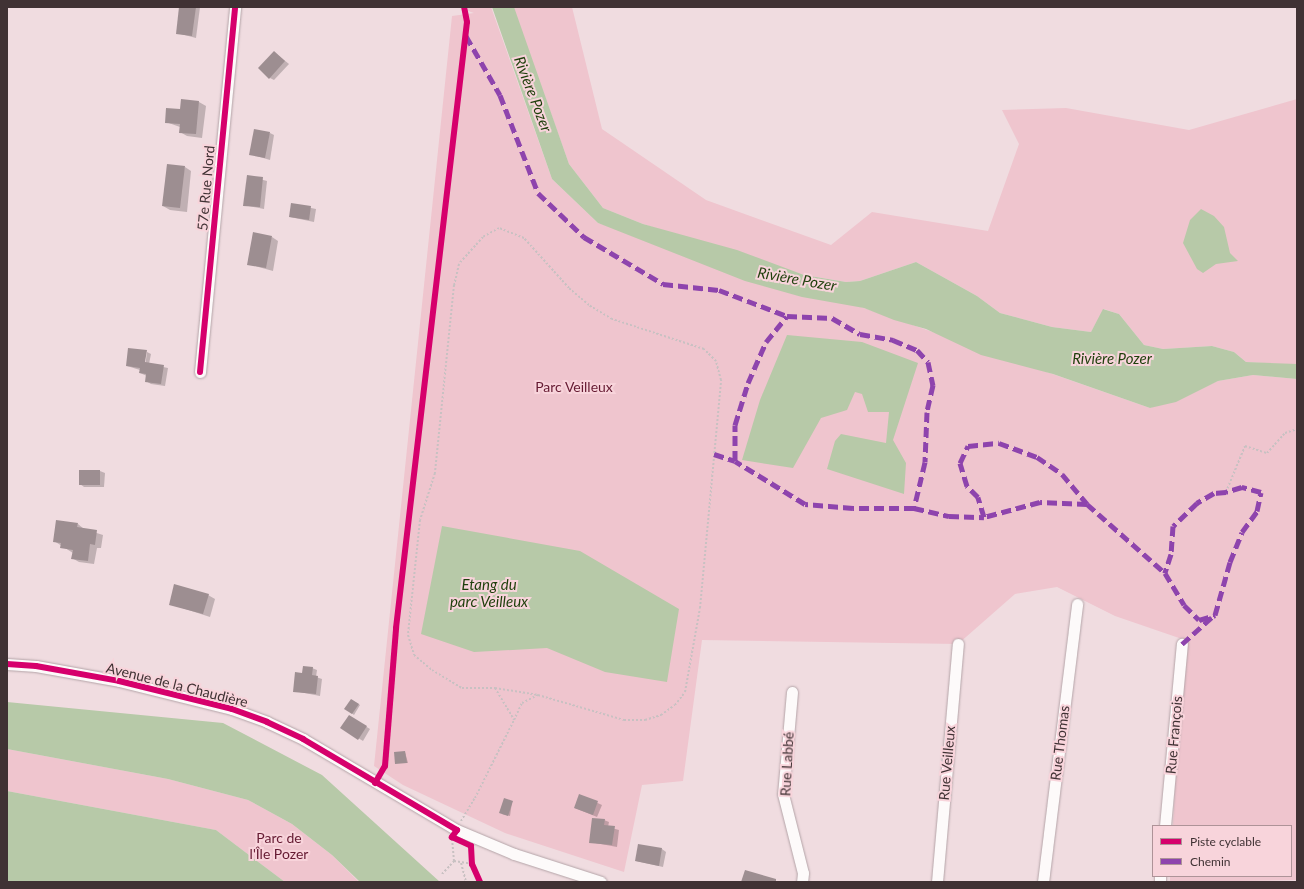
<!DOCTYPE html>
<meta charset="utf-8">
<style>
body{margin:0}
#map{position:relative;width:1304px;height:889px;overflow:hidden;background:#f0dce0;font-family:Lato,sans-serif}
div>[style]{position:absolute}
.green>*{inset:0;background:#efc5ce}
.water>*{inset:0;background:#b7c9a8}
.shadow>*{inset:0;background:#0003}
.building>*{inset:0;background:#9d8e91}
.path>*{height:2px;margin-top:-1px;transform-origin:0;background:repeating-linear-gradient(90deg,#c8c1c2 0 2px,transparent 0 4px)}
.roads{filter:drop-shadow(0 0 1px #b4a4a8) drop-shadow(0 0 1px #b4a4a8)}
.street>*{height:11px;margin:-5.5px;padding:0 5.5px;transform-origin:5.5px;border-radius:5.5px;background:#fdfafa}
.quiet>*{height:5px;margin-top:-2.5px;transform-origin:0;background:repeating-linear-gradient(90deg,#8e44ad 0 10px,transparent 0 15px)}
.cycleway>*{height:6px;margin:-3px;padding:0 3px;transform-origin:3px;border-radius:3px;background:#d6006c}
span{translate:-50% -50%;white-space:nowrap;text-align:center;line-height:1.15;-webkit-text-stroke:4px #f8d4db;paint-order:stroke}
.street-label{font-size:14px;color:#403234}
.park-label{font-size:14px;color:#651a32}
.water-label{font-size:15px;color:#1e3f0b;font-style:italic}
.frame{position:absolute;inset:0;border:8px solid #403234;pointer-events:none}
.legend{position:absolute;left:1152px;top:825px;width:140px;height:52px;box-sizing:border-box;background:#f8d4db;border:1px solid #ae9398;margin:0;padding:5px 7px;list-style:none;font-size:12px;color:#403234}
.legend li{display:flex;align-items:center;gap:8px;height:20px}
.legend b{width:20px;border:1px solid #ae9398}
</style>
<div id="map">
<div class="green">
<div style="clip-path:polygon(468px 7px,491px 7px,552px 179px,598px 223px,864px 308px,1150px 408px,1218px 381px,1253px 375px,1297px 379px,1297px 880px,1170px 882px,1170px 876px,1291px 876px,1291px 826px,1173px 826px,1182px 639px,1115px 616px,1057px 587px,1015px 594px,958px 644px,702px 640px,683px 781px,642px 785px,624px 872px,505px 833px,403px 785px,374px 766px,452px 16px,474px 13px,468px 11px)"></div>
<div style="clip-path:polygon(513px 7px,572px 7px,602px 129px,706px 200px,831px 245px,872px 212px,988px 231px,1019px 144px,1002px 110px,1066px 108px,1189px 130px,1297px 99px,1297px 365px,1246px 362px,1234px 352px,1212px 346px,1163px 349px,1144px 345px,1119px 314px,1104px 309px,1091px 332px,1052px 327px,1000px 313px,977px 296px,916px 262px,860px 281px,846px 282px,804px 275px,643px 224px,603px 208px,569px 164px)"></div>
<div style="clip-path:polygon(7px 749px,168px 779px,248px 800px,292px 824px,332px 855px,359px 882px,285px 882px,216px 830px,7px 791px)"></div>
</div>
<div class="water">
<div style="clip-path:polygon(492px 7px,514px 7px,569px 164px,603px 208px,643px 224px,737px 250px,804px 275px,846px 282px,860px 281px,916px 262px,977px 296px,1000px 313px,1052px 327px,1091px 332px,1103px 309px,1119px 314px,1144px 345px,1163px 349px,1212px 346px,1234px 352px,1246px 362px,1297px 364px,1297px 379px,1253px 375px,1218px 381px,1176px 402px,1150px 408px,1053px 374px,981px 355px,926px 329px,894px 320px,864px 308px,802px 297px,745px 281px,598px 223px,552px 179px)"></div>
<div style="clip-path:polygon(1201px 209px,1214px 216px,1224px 227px,1230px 253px,1238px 261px,1216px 264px,1203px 273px,1197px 269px,1183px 243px,1190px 220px)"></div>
<div style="clip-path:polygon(787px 335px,862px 342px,918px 363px,893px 440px,906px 463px,904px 494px,827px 469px,835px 441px,841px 434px,886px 443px,889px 412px,868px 412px,862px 394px,855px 392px,847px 410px,821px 418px,793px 468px,742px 460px,760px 400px)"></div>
<div style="clip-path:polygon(442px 526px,580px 551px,679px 609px,667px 682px,605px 672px,547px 648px,474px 652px,421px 634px)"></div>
<div style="clip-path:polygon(7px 702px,223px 723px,322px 775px,440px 882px,360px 882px,332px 855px,292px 824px,248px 800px,168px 779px,7px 749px)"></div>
<div style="clip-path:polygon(7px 791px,216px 830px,285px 882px,7px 882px)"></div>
</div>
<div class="shadow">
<div style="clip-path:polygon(180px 7px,200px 7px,196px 38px,177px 33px)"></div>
<div style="clip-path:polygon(274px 52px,289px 64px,274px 80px,270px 78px)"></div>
<div style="clip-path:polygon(199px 102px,206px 106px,202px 138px,187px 136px,180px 132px,180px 127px,166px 122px)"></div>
<div style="clip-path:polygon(270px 133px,274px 135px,270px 160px,250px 154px)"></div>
<div style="clip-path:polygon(185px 167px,191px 171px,187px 212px,170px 210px,163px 206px)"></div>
<div style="clip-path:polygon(248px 176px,267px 181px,264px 209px,244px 205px)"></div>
<div style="clip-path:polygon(292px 204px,316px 209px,314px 222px,290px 217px)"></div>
<div style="clip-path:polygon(272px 237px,278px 241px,273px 271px,248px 264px)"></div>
<div style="clip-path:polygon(147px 352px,151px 354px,149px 364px,168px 368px,165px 386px,151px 384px,146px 381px,147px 376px,140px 373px,140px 370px,127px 366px,145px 367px)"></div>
<div style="clip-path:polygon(80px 471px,100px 471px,105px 473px,104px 487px,84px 487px,80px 484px)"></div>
<div style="clip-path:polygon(78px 524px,84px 529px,103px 535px,101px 548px,97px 548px,94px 564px,79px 562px,72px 558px,73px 553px,54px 541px)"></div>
<div style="clip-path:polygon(208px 595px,215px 599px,210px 617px,170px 604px)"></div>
<div style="clip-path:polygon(312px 668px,317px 670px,316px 677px,322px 679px,320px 696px,294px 691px,303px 674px)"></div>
<div style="clip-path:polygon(352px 700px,360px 705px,354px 715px,346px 709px)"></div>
<div style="clip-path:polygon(349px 716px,370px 729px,363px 741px,342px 728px)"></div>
<div style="clip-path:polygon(405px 752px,408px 763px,396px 763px)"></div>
<div style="clip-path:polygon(580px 795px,602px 805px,597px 817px,575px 808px)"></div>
<div style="clip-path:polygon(512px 802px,510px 816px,502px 814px)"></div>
<div style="clip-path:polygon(604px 820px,609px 822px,608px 827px,619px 830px,617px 847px,590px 842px)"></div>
<div style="clip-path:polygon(662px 849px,666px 852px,663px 867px,636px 861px)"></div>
</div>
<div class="building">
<div style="clip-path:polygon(179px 7px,196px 7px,192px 36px,176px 34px)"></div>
<div style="clip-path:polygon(274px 51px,285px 61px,269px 79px,258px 68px)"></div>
<div style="clip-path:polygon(181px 99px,199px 101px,196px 134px,179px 133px,180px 124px,165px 123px,166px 108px,180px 109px)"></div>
<div style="clip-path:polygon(254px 129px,270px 132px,265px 158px,249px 155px)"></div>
<div style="clip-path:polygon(167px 164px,185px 166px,180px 208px,162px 206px)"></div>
<div style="clip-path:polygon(247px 175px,263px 177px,260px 207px,243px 206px)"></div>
<div style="clip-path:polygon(291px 203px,311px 206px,309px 220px,289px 217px)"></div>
<div style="clip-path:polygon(253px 232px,272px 236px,266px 268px,247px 265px)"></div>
<div style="clip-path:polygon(128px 348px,147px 350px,145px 362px,164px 365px,161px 384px,145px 382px,146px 374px,139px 373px,140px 368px,126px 366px)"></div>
<div style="clip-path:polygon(79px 470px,100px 470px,100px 485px,79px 485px)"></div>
<div style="clip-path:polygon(56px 520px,78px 523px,77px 527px,97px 530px,95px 545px,90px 544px,88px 561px,71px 559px,73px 550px,60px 548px,61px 543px,53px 542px)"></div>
<div style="clip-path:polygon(174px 584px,209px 594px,203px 614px,169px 605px)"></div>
<div style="clip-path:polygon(303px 666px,313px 667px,312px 675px,318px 676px,316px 694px,293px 692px,295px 672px,302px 673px)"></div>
<div style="clip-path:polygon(351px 699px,359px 704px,352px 714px,344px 709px)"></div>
<div style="clip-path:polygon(349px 715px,367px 726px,358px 740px,340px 728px)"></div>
<div style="clip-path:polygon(405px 751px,407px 763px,395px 764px,394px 752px)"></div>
<div style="clip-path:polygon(579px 794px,598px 801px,593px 815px,574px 808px)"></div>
<div style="clip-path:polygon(504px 798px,513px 801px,508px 816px,499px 813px)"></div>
<div style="clip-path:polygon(592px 818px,605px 819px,604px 825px,615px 826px,612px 845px,589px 843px)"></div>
<div style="clip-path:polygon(638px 844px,662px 848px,659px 866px,635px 861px)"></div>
<div style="clip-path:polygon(745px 870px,776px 879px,776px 882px,741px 882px)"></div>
</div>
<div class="path">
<div style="left:1226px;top:492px;width:50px;rotate:-67.6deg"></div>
<div style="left:1245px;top:446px;width:23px;rotate:18deg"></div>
<div style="left:1267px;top:453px;width:27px;rotate:-48deg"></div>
<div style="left:1285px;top:433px;width:13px;rotate:-18deg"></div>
<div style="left:495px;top:688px;width:44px;rotate:9.2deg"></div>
<div style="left:461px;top:821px;width:27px;rotate:-59deg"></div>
<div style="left:475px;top:798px;width:87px;rotate:-63.4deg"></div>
<div style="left:514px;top:720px;width:19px;rotate:-65deg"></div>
<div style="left:522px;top:703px;width:18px;rotate:-27deg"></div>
<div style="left:538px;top:695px;width:90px;rotate:16.2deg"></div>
<div style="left:624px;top:720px;width:21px"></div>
<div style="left:645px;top:720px;width:17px;rotate:-17deg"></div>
<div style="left:661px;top:715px;width:17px;rotate:-36deg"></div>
<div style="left:675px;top:705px;width:16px;rotate:-52deg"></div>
<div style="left:685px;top:692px;width:85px;rotate:-79.9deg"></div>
<div style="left:700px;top:608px;width:229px;rotate:-84.7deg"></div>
<div style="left:721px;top:380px;width:20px;rotate:-105deg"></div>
<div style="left:716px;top:361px;width:17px;rotate:-135deg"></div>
<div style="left:704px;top:349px;width:97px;rotate:-161.9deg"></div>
<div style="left:612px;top:319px;width:27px;rotate:-149deg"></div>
<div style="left:589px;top:305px;width:26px;rotate:-140deg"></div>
<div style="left:569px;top:288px;width:67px;rotate:-132deg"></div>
<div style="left:524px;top:238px;width:27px;rotate:-158deg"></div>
<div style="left:499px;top:228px;width:18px;rotate:151deg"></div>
<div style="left:483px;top:237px;width:36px;rotate:132deg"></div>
<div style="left:459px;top:264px;width:22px;rotate:103deg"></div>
<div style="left:454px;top:285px;width:189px;rotate:95.8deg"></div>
<div style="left:435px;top:473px;width:49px;rotate:107.7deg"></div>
<div style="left:420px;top:520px;width:116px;rotate:96deg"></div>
<div style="left:408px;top:635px;width:21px;rotate:73deg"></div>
<div style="left:414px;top:655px;width:23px;rotate:40deg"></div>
<div style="left:432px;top:670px;width:35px;rotate:31deg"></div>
<div style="left:462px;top:688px;width:33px"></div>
<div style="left:495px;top:688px;width:37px;rotate:59deg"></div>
<div style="left:454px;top:861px;width:18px;rotate:9deg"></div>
<div style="left:461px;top:863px;width:20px;rotate:75deg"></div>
<div style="left:442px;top:874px;width:18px;rotate:-47deg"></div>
<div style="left:454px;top:861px;width:22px;rotate:-95deg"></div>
</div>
<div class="roads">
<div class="street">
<div style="left:200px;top:372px;width:367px;rotate:-84.5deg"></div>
<div style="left:7px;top:664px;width:29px;rotate:4deg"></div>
<div style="left:36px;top:666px;width:84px;rotate:10.2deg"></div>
<div style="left:119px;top:681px;width:116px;rotate:13.9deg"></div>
<div style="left:232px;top:709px;width:37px;rotate:20deg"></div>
<div style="left:267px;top:722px;width:40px;rotate:25deg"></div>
<div style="left:303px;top:739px;width:179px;rotate:30.6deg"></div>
<div style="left:457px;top:830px;width:62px;rotate:22.8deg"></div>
<div style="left:514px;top:854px;width:91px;rotate:17.8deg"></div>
<div style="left:792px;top:692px;width:102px;rotate:95deg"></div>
<div style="left:783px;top:794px;width:81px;rotate:75.8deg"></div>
<div style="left:803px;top:873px;width:9px;rotate:96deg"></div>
<div style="left:1165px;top:826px;width:183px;rotate:-84.7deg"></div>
<div style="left:937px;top:882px;width:239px;rotate:-85deg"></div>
<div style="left:1043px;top:882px;width:280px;rotate:-83deg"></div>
<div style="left:1160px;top:882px;width:6px;rotate:-90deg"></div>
</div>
</div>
<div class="quiet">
<div style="left:466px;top:36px;width:68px;rotate:60deg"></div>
<div style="left:500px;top:95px;width:105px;rotate:68.8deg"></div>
<div style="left:538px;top:193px;width:64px;rotate:43.7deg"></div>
<div style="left:584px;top:237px;width:92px;rotate:30.7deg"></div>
<div style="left:663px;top:284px;width:56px;rotate:6.1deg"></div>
<div style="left:719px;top:290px;width:73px;rotate:20.9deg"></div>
<div style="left:714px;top:454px;width:22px;rotate:18deg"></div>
<div style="left:735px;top:461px;width:36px;rotate:-90deg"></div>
<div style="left:735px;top:425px;width:44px;rotate:-72.8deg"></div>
<div style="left:748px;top:383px;width:45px;rotate:-66.3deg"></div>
<div style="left:766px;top:342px;width:33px;rotate:-51deg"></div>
<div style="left:787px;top:316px;width:45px;rotate:2.5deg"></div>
<div style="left:832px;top:318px;width:32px;rotate:30deg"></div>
<div style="left:860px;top:334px;width:34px;rotate:10deg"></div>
<div style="left:893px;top:340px;width:26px;rotate:23deg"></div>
<div style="left:917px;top:350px;width:16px;rotate:47deg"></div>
<div style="left:928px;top:362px;width:24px;rotate:78deg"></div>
<div style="left:933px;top:385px;width:28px;rotate:103deg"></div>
<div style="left:927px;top:412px;width:50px;rotate:92.3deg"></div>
<div style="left:925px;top:462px;width:47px;rotate:103.4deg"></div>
<div style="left:914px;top:508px;width:61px;rotate:180deg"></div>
<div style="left:853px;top:508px;width:48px;rotate:-175.2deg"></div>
<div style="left:805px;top:504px;width:82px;rotate:-148.4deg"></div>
<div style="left:1087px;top:504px;width:104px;rotate:41.5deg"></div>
<div style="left:1165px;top:573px;width:37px;rotate:59deg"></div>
<div style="left:1184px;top:605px;width:21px;rotate:45deg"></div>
<div style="left:1199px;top:620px;width:17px;rotate:-17deg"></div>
<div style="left:1215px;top:615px;width:55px;rotate:-74.2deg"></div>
<div style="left:1230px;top:562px;width:32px;rotate:-68deg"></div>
<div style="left:1242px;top:532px;width:26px;rotate:-54deg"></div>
<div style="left:1257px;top:511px;width:19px;rotate:-78deg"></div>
<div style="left:1261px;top:492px;width:20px;rotate:-165deg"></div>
<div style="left:1242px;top:487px;width:17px;rotate:163deg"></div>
<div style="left:1226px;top:492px;width:12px;rotate:175deg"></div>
<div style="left:1214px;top:493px;width:20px;rotate:150deg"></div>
<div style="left:1197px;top:503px;width:33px;rotate:136deg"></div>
<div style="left:1173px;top:526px;width:28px;rotate:94deg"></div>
<div style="left:1171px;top:554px;width:20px;rotate:108deg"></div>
<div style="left:914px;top:508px;width:36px;rotate:13deg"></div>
<div style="left:949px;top:516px;width:35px;rotate:2deg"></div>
<div style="left:984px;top:517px;width:21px;rotate:-107deg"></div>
<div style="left:978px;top:497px;width:16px;rotate:-135deg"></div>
<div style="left:967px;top:486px;width:24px;rotate:-107deg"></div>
<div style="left:960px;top:463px;width:19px;rotate:-65deg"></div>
<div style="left:968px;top:446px;width:31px;rotate:-6deg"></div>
<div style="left:999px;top:443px;width:40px;rotate:20.2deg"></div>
<div style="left:1037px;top:457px;width:30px;rotate:34deg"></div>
<div style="left:1062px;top:474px;width:39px;rotate:50deg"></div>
<div style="left:1087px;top:504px;width:47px;rotate:-177.6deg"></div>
<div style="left:1040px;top:502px;width:58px;rotate:165deg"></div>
<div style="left:1182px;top:644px;width:40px;rotate:-42deg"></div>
</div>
<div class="cycleway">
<div style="left:200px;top:372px;width:367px;rotate:-84.5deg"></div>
<div style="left:7px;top:664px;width:29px;rotate:4deg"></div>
<div style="left:36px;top:666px;width:84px;rotate:10.2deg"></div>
<div style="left:119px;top:681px;width:116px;rotate:13.9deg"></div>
<div style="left:232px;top:709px;width:37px;rotate:20deg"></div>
<div style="left:267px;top:722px;width:40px;rotate:25deg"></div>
<div style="left:303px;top:739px;width:179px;rotate:30.6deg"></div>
<div style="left:457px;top:830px;width:9px;rotate:126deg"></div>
<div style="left:452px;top:837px;width:21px;rotate:25deg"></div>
<div style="left:471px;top:846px;width:18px;rotate:87deg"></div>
<div style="left:472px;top:864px;width:20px;rotate:66deg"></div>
<div style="left:375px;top:783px;width:20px;rotate:-60deg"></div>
<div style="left:385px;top:766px;width:138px;rotate:-85.4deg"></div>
<div style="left:396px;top:628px;width:610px;rotate:-83.32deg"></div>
<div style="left:467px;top:22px;width:15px;rotate:-101deg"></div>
</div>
<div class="street-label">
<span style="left:206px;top:188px;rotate:-85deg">57e Rue Nord</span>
<span style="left:177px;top:685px;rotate:14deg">Avenue de la Chaudière</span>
<span style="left:1174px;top:735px;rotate:-85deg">Rue François</span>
<span style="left:1060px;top:743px;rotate:-83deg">Rue Thomas</span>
<span style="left:947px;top:763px;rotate:-85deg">Rue Veilleux</span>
<span style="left:787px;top:764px;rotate:-87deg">Rue Labbé</span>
</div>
<div class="park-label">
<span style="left:574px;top:387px">Parc Veilleux</span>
<span style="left:279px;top:846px">Parc de<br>l'Île Pozer</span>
</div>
<div class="water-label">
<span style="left:533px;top:94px;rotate:69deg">Rivière Pozer</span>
<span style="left:797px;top:279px;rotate:10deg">Rivière Pozer</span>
<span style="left:1112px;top:359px">Rivière Pozer</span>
<span style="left:489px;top:593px">Etang du<br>parc Veilleux</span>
</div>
<div class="frame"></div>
<ul class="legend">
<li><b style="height:5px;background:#d6006c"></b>Piste cyclable</li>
<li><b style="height:5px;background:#8e44ad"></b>Chemin</li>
</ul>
</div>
